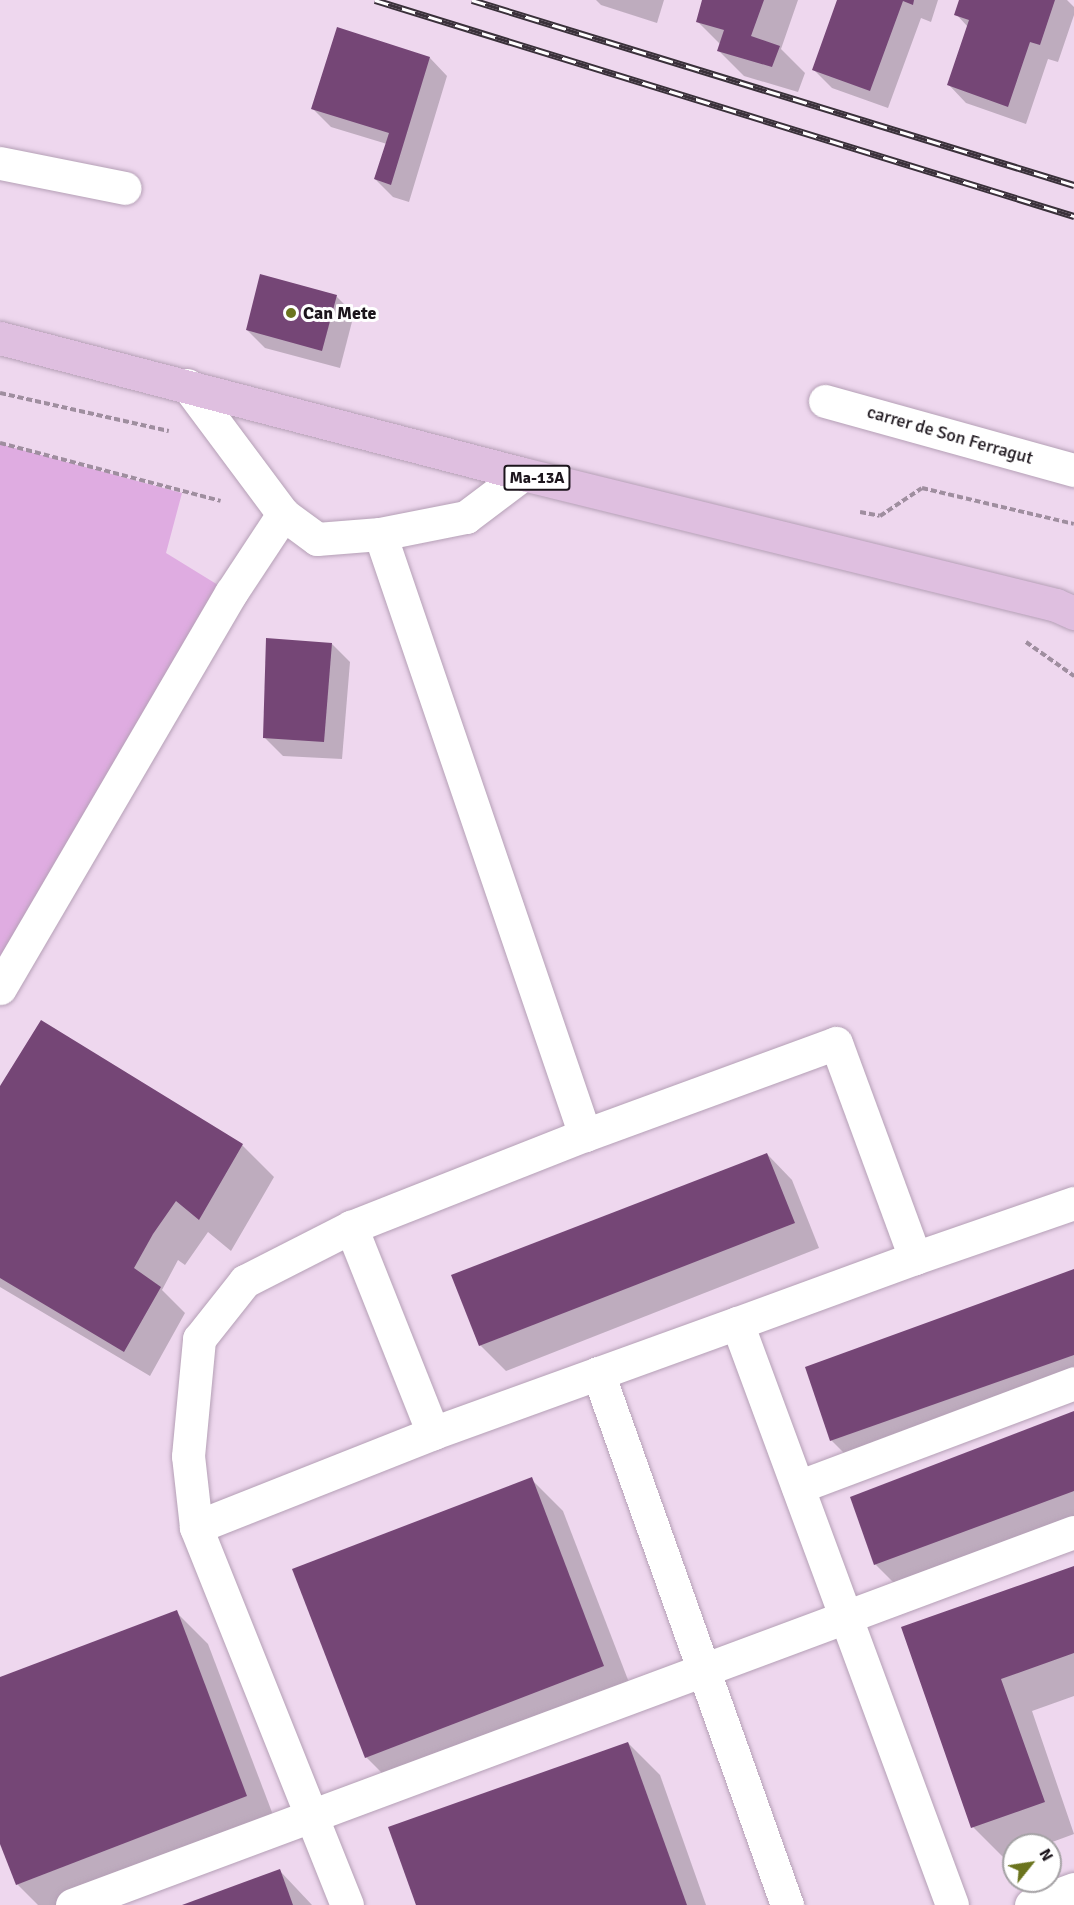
<!DOCTYPE html>
<style>
body{margin:0}
#map{position:relative;width:1074px;height:1905px;overflow:hidden;background:#eed7ee;font-family:Signika,sans-serif}
div>[style]{position:absolute}
.green>*{inset:0;background:#dface1}
.shadow>*{inset:0;background:#0003}
.building>*{inset:0;background:#754676}
.path>*{height:4px;margin-top:-2px;transform-origin:0;background:repeating-linear-gradient(90deg,#9f8e9f 0 6px,transparent 0 9px)}
.roads{filter:drop-shadow(0 0 2px #b5a0b6) drop-shadow(0 0 2px #b5a0b6)}
.minor>*{height:33px;margin:-16.5px;padding:0 16.5px;transform-origin:16.5px;border-radius:16.5px;background:#fff}
.major>*{height:33px;margin:-16.5px;padding:0 16.5px;transform-origin:16.5px;border-radius:16.5px;background:#dfbfe0}
.rail>*{height:7px;margin-top:-3.5px;transform-origin:0;background:repeating-linear-gradient(90deg,#fff 0 14px,#3a313a 0 28px);box-sizing:border-box;border-block:2px solid #3a313a}
.dots>*{width:16px;height:16px;translate:-50% -50%;box-sizing:border-box;border:3px solid #fff;border-radius:50%}
span{translate:-50% -50%;white-space:nowrap;text-align:center;line-height:1.15;-webkit-text-stroke:6px #fff;paint-order:stroke}
.shield-label span{padding:2px 4px;background:#fff;border:2px solid;border-radius:4px;-webkit-text-stroke-width:0}
.shield-label{font-size:16px;color:#1c151c;font-weight:700}
.poi-label{font-size:18px;color:#1c151c;font-weight:700}
.left{translate:0 -50%;text-align:left}
.street-label{font-size:18px;color:#1c151c}
.north{position:absolute;left:1002px;top:1833px;width:60px;height:60px;box-sizing:border-box;background:#fff;border:2px solid #a4a1a4;border-radius:50%;rotate:60deg;font-size:16px;font-weight:700;line-height:24px;text-align:center;color:#1c151c}
.north::after{content:'';display:block;margin:auto;width:21px;height:27px;background:#6b741e;clip-path:polygon(50% 0,100% 100%,50% 72%,0 100%)}
</style>
<div id="map">
<div class="green">
<div style="clip-path:polygon(0 444px,182px 493px,166px 553px,231px 593px,0 966px)"></div>
</div>
<div class="shadow">
<div style="clip-path:polygon(596px 0,664px 0,657px 23px,601px 5px)"></div>
<div style="clip-path:polygon(704px 0,798px 0,781px 49px,805px 73px,798px 92px,744px 76px,719px 51px,721px 45px,698px 22px)"></div>
<div style="clip-path:polygon(839px 0,938px 0,931px 22px,921px 18px,888px 108px,832px 88px,814px 70px)"></div>
<div style="clip-path:polygon(961px 0,1067px 0,1074px 7px,1074px 15px,1058px 62px,1048px 59px,1026px 124px,966px 103px,949px 85px,968px 27px,956px 14px)"></div>
<div style="clip-path:polygon(430px 58px,447px 76px,409px 202px,393px 197px,375px 179px,387px 144px,331px 127px,313px 109px)"></div>
<div style="clip-path:polygon(336px 296px,354px 314px,340px 368px,265px 348px,247px 330px)"></div>
<div style="clip-path:polygon(332px 644px,350px 662px,342px 759px,283px 756px,265px 738px)"></div>
<div style="clip-path:polygon(0 1089px,242px 1145px,274px 1177px,231px 1251px,208px 1232px,185px 1265px,178px 1260px,162px 1290px,185px 1313px,150px 1376px,0 1287px)"></div>
<div style="clip-path:polygon(767px 1154px,792px 1180px,819px 1248px,506px 1371px,480px 1345px)"></div>
<div style="clip-path:polygon(1074px 1271px,1074px 1398px,863px 1472px,831px 1440px)"></div>
<div style="clip-path:polygon(1074px 1412px,1074px 1535px,907px 1596px,875px 1564px)"></div>
<div style="clip-path:polygon(531px 1479px,563px 1511px,635px 1698px,398px 1789px,366px 1757px)"></div>
<div style="clip-path:polygon(1074px 1568px,1074px 1696px,1032px 1711px,1074px 1834px,1044px 1845px,1014px 1845px,1014px 1856px,1005px 1859px,973px 1827px,903px 1628px)"></div>
<div style="clip-path:polygon(176px 1612px,208px 1644px,278px 1828px,77px 1905px,38px 1905px,17px 1884px,0 1840px,0 1679px)"></div>
<div style="clip-path:polygon(628px 1743px,660px 1775px,706px 1905px,418px 1905px)"></div>
<div style="clip-path:polygon(280px 1871px,312px 1905px,185px 1905px)"></div>
</div>
<div class="building">
<div style="clip-path:polygon(702px 0,764px 0,751px 36px,780px 46px,772px 67px,717px 51px,724px 30px,696px 22px)"></div>
<div style="clip-path:polygon(837px 0,914px 0,913px 5px,903px 1px,870px 91px,812px 70px)"></div>
<div style="clip-path:polygon(959px 0,1055px 0,1040px 45px,1030px 42px,1008px 107px,947px 85px,969px 20px,954px 15px)"></div>
<div style="clip-path:polygon(337px 27px,430px 57px,391px 185px,374px 179px,389px 133px,311px 109px)"></div>
<div style="clip-path:polygon(260px 274px,337px 295px,322px 351px,246px 330px)"></div>
<div style="clip-path:polygon(266px 638px,332px 643px,324px 742px,263px 738px)"></div>
<div style="clip-path:polygon(41px 1020px,243px 1144px,199px 1220px,176px 1201px,153px 1234px,134px 1268px,161px 1287px,124px 1352px,0 1278px,0 1086px)"></div>
<div style="clip-path:polygon(767px 1153px,795px 1223px,479px 1346px,451px 1275px)"></div>
<div style="clip-path:polygon(1074px 1269px,1074px 1355px,830px 1441px,805px 1367px)"></div>
<div style="clip-path:polygon(1074px 1411px,1074px 1491px,874px 1565px,850px 1497px)"></div>
<div style="clip-path:polygon(532px 1477px,604px 1666px,365px 1758px,292px 1569px)"></div>
<div style="clip-path:polygon(1074px 1566px,1074px 1653px,1001px 1679px,1045px 1802px,971px 1828px,901px 1627px)"></div>
<div style="clip-path:polygon(177px 1610px,247px 1796px,16px 1885px,0 1844px,0 1677px)"></div>
<div style="clip-path:polygon(628px 1742px,687px 1905px,416px 1905px,388px 1827px)"></div>
<div style="clip-path:polygon(280px 1869px,293px 1905px,182px 1905px)"></div>
</div>
<div class="path">
<div style="left:0;top:393px;width:173px;rotate:12.7deg"></div>
<div style="left:0;top:443px;width:228px;rotate:14.7deg"></div>
<div style="left:860px;top:512px;width:20px;rotate:11deg"></div>
<div style="left:880px;top:516px;width:50px;rotate:-33.7deg"></div>
<div style="left:922px;top:488px;width:156px;rotate:13.3deg"></div>
<div style="left:1026px;top:642px;width:59px;rotate:35.3deg"></div>
</div>
<div class="roads">
<div class="minor">
<div style="left:0;top:163px;width:127px;rotate:11.3deg"></div>
<div style="left:187px;top:385px;width:161px;rotate:53.3deg"></div>
<div style="left:283px;top:514px;width:42px;rotate:36.3deg"></div>
<div style="left:317px;top:539px;width:63px;rotate:-4.5deg"></div>
<div style="left:380px;top:534px;width:88px;rotate:-11.2deg"></div>
<div style="left:466px;top:517px;width:71px;rotate:-37deg"></div>
<div style="left:825px;top:401px;width:258px;rotate:15.5deg"></div>
<div style="left:380px;top:534px;width:635px;rotate:71.17deg"></div>
<div style="left:0;top:988px;width:458px;rotate:-59.7deg"></div>
<div style="left:231px;top:593px;width:95px;rotate:-56.6deg"></div>
<div style="left:915px;top:1258px;width:168px;rotate:-19.1deg"></div>
<div style="left:598px;top:1373px;width:565px;rotate:70.44deg"></div>
<div style="left:433px;top:1433px;width:323px;rotate:-19.9deg"></div>
<div style="left:798px;top:1487px;width:295px;rotate:-20.6deg"></div>
<div style="left:196px;top:1527px;width:71px;rotate:-96.4deg"></div>
<div style="left:188px;top:1456px;width:118px;rotate:-84.6deg"></div>
<div style="left:199px;top:1339px;width:74px;rotate:-51.6deg"></div>
<div style="left:245px;top:1281px;width:119px;rotate:-27deg"></div>
<div style="left:72px;top:1905px;width:1069px;rotate:-20.42deg"></div>
<div style="left:347px;top:1905px;width:407px;rotate:-111.8deg"></div>
<div style="left:196px;top:1527px;width:255px;rotate:-21.6deg"></div>
<div style="left:433px;top:1433px;width:222px;rotate:-111.7deg"></div>
<div style="left:351px;top:1227px;width:251px;rotate:-21.5deg"></div>
<div style="left:585px;top:1135px;width:267px;rotate:-20.1deg"></div>
<div style="left:836px;top:1043px;width:229px;rotate:69.8deg"></div>
<div style="left:915px;top:1258px;width:189px;rotate:159.9deg"></div>
<div style="left:737px;top:1323px;width:620px;rotate:69.72deg"></div>
<div style="left:1031px;top:1905px;width:46px;rotate:-20.4deg"></div>
</div>
<div class="major">
<div style="left:0;top:338px;width:540px;rotate:14.58deg"></div>
<div style="left:523px;top:474px;width:549px;rotate:13.81deg"></div>
<div style="left:1056px;top:605px;width:20px;rotate:24deg"></div>
</div>
</div>
<div class="rail">
<div style="left:375px;top:0;width:732px;rotate:17.17deg"></div>
<div style="left:472px;top:0;width:630px;rotate:17.08deg"></div>
</div>
<div class="dots">
<div style="left:291px;top:313px;background:#6b741e"></div>
</div>
<div class="shield-label">
<span style="left:537px;top:478px">Ma-13A</span>
</div>
<div class="poi-label">
<span class="left" style="left:303px;top:313px">Can Mete</span>
</div>
<div class="street-label">
<span style="left:950px;top:435px;rotate:16deg">carrer de Son Ferragut</span>
</div>
<div class="north">N</div>
</div>
